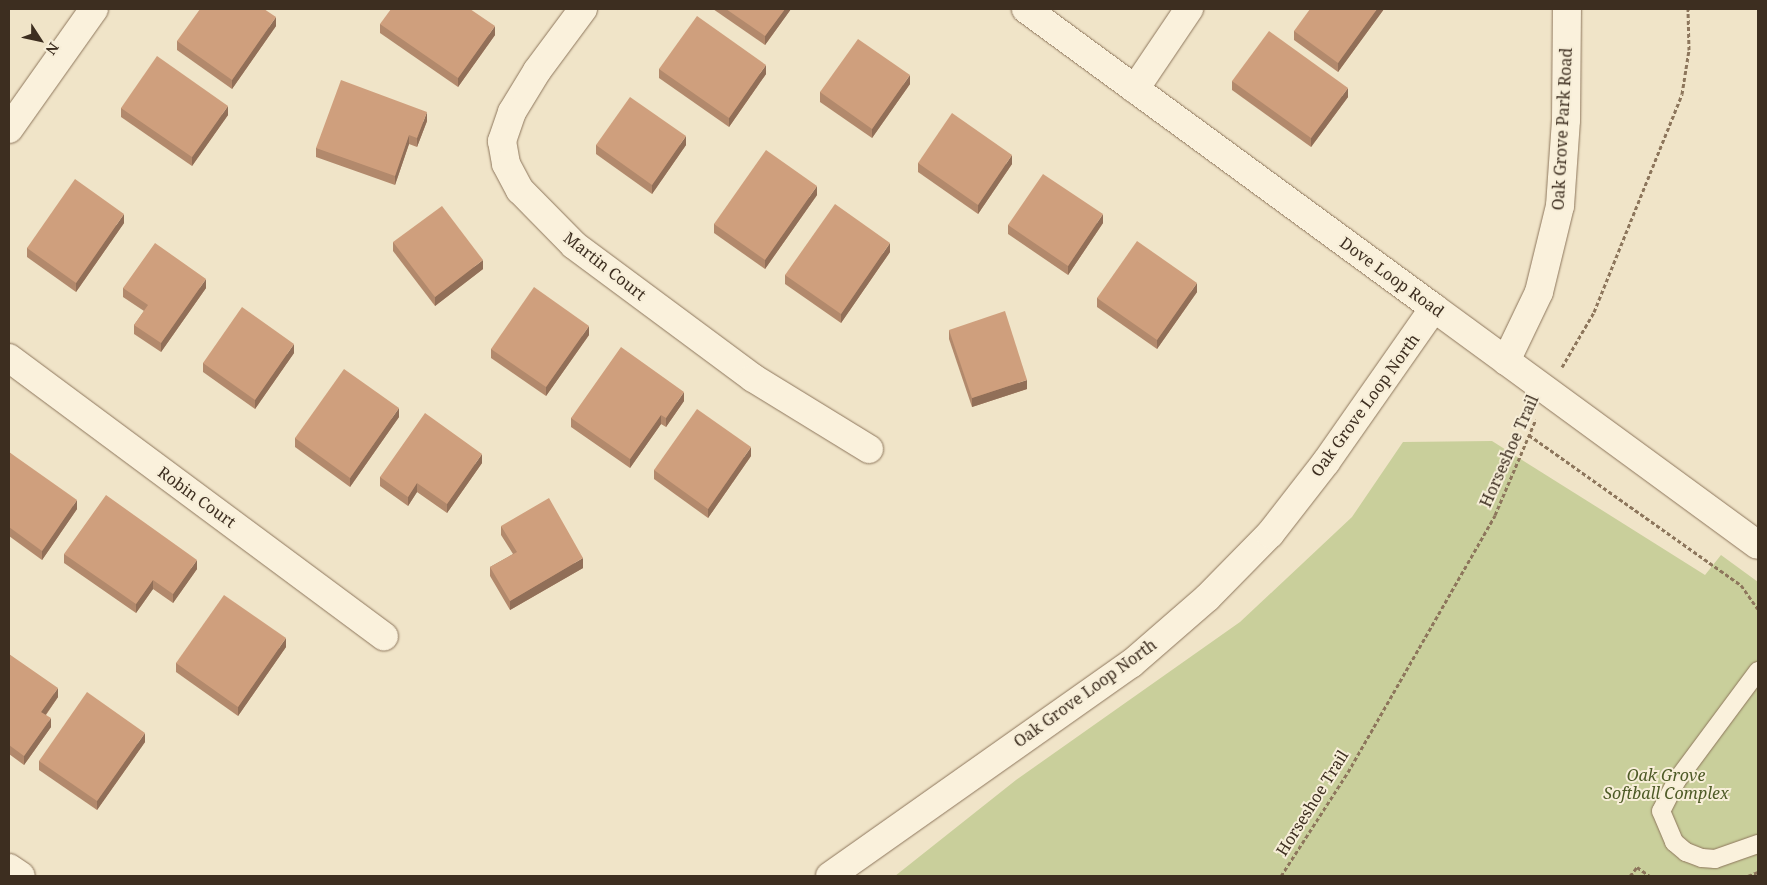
<!DOCTYPE html>
<style>
body{margin:0}
#map{position:relative;width:1767px;height:885px;overflow:hidden;background:#f0e4c8;font-family:"Noto Serif",serif}
div>[style]{position:absolute}
.green>*{inset:0;background:#c9cf9b}
.path>*{height:3px;margin-top:-1.5px;transform-origin:0;background:repeating-linear-gradient(90deg,#8d765c 0 4px,transparent 0 6.5px)}
.roads{filter:drop-shadow(0 0 1px #8d765c) drop-shadow(0 0 1px #8d765c)}
.service>*{height:18px;margin:-9px;padding:0 9px;transform-origin:9px;border-radius:9px;background:#faf1dc}
.minor>*{height:28px;margin:-14px;padding:0 14px;transform-origin:14px;border-radius:14px;background:#faf1dc}
.tertiary>*{height:28px;margin:-14px;padding:0 14px;transform-origin:14px;border-radius:14px;background:#faf1dc}
.wall>*{inset:0;background:#b2896c}
.shaded-wall>*{inset:0;background:#916f58}
.building>*{inset:0;background:#cf9f7d}
span{translate:-50% -50%;white-space:nowrap;text-align:center;line-height:1.15;-webkit-text-stroke:4px #f7eed8;paint-order:stroke}
.street-label{font-size:16px;color:#3d2e20}
.park-label{font-size:16px;color:#4d5a26;font-style:italic}
.frame{position:absolute;inset:0;border:10px solid #3d2e20;pointer-events:none}
.north{position:absolute;left:15px;top:15px;width:50px;height:50px;-webkit-text-stroke:4px #f7eed8;paint-order:stroke;rotate:125deg;font-size:14px;font-weight:700;line-height:20px;text-align:center;color:#3d2e20}
.north::after{content:'';display:block;margin:auto;width:18px;height:22px;background:#3d2e20;clip-path:polygon(50% 0,100% 100%,50% 72%,0 100%)}
</style>
<div id="map">
<div class="green">
<div style="clip-path:polygon(1492px 441px,1705px 575px,1721px 555px,1758px 582px,1758px 876px,895px 876px,1016px 780px,1240px 622px,1352px 517px,1403px 442px)"></div>
</div>
<div class="path">
<div style="left:1562px;top:367px;width:64px;rotate:-59.8deg"></div>
<div style="left:1594px;top:312px;width:235px;rotate:-68deg"></div>
<div style="left:1682px;top:94px;width:45px;rotate:-81deg"></div>
<div style="left:1689px;top:50px;width:41px;rotate:-91.4deg"></div>
<div style="left:1529px;top:435px;width:260px;rotate:35.3deg"></div>
<div style="left:1741px;top:585px;width:29px;rotate:55deg"></div>
<div style="left:1281px;top:876px;width:124px;rotate:-57.2deg"></div>
<div style="left:1348px;top:772px;width:296px;rotate:-60.2deg"></div>
<div style="left:1495px;top:515px;width:104px;rotate:-66.9deg"></div>
<div style="left:1630px;top:876px;width:11px;rotate:-52deg"></div>
<div style="left:1637px;top:867px;width:16px;rotate:35deg"></div>
<div style="left:1748px;top:876px;width:11px;rotate:-22deg"></div>
</div>
<div class="roads">
<div class="service">
<div style="left:1758px;top:671px;width:136px;rotate:126.6deg"></div>
<div style="left:1677px;top:780px;width:35px;rotate:117deg"></div>
<div style="left:1661px;top:811px;width:34px;rotate:67deg"></div>
<div style="left:1674px;top:842px;width:16px;rotate:40deg"></div>
<div style="left:1686px;top:852px;width:17px;rotate:21deg"></div>
<div style="left:1702px;top:858px;width:13px;rotate:4deg"></div>
<div style="left:1715px;top:859px;width:46px;rotate:-19.2deg"></div>
</div>
<div class="minor">
<div style="left:583px;top:9px;width:77px;rotate:126.6deg"></div>
<div style="left:537px;top:71px;width:48px;rotate:121.4deg"></div>
<div style="left:512px;top:112px;width:31px;rotate:109deg"></div>
<div style="left:502px;top:141px;width:23px;rotate:80deg"></div>
<div style="left:506px;top:164px;width:30px;rotate:62deg"></div>
<div style="left:520px;top:190px;width:77px;rotate:45.5deg"></div>
<div style="left:574px;top:245px;width:223px;rotate:36.6deg"></div>
<div style="left:753px;top:378px;width:136px;rotate:31.5deg"></div>
<div style="left:1135px;top:89px;width:97px;rotate:-56deg"></div>
<div style="left:9px;top:129px;width:147px;rotate:-54.7deg"></div>
<div style="left:1434px;top:308px;width:401px;rotate:36.2deg"></div>
<div style="left:9px;top:358px;width:467px;rotate:36.6deg"></div>
<div style="left:1506px;top:361px;width:76px;rotate:-64.4deg"></div>
<div style="left:1539px;top:292px;width:89px;rotate:-76.3deg"></div>
<div style="left:1560px;top:206px;width:86px;rotate:-86deg"></div>
<div style="left:1566px;top:120px;width:111px;rotate:-89.5deg"></div>
<div style="left:9px;top:868px;width:14px;rotate:34deg"></div>
</div>
<div class="tertiary">
<div style="left:830px;top:876px;width:368px;rotate:-35.2deg"></div>
<div style="left:1131px;top:664px;width:101px;rotate:-41deg"></div>
<div style="left:1207px;top:598px;width:90px;rotate:-45.5deg"></div>
<div style="left:1270px;top:534px;width:91px;rotate:-52.1deg"></div>
<div style="left:1326px;top:462px;width:188px;rotate:-55deg"></div>
<div style="left:1434px;top:308px;width:506px;rotate:-143.76deg"></div>
</div>
</div>
<div class="wall">
<div style="clip-path:polygon(713px 9px,791px 9px,765px 45px)"></div>
<div style="clip-path:polygon(1384px 9px,1338px 72px,1294px 40px,1294px 31px)"></div>
<div style="clip-path:polygon(380px 24px,495px 35px,458px 87px,380px 33px)"></div>
<div style="clip-path:polygon(276px 26px,232px 89px,177px 50px,177px 41px)"></div>
<div style="clip-path:polygon(659px 69px,766px 74px,729px 127px,659px 78px)"></div>
<div style="clip-path:polygon(1232px 81px,1348px 97px,1311px 147px,1232px 90px)"></div>
<div style="clip-path:polygon(910px 84px,872px 138px,820px 102px,820px 92px)"></div>
<div style="clip-path:polygon(121px 108px,228px 115px,192px 166px,121px 117px)"></div>
<div style="clip-path:polygon(427px 121px,417px 147px,409px 144px,395px 185px,316px 157px,316px 148px)"></div>
<div style="clip-path:polygon(596px 145px,686px 145px,652px 194px,596px 154px)"></div>
<div style="clip-path:polygon(918px 163px,1012px 164px,978px 214px,918px 172px)"></div>
<div style="clip-path:polygon(817px 195px,765px 269px,714px 233px,714px 224px)"></div>
<div style="clip-path:polygon(124px 223px,76px 292px,27px 257px,27px 248px)"></div>
<div style="clip-path:polygon(1103px 223px,1068px 275px,1008px 234px,1008px 225px)"></div>
<div style="clip-path:polygon(393px 242px,483px 269px,435px 306px,393px 251px)"></div>
<div style="clip-path:polygon(890px 252px,841px 323px,785px 284px,785px 275px)"></div>
<div style="clip-path:polygon(123px 288px,206px 288px,161px 352px,134px 334px,134px 325px,144px 311px,123px 297px)"></div>
<div style="clip-path:polygon(1197px 292px,1157px 349px,1097px 307px,1097px 298px)"></div>
<div style="clip-path:polygon(949px 330px,1027px 389px,972px 407px,949px 339px)"></div>
<div style="clip-path:polygon(589px 335px,546px 396px,491px 358px,491px 349px)"></div>
<div style="clip-path:polygon(294px 353px,255px 409px,203px 372px,203px 363px)"></div>
<div style="clip-path:polygon(684px 401px,666px 427px,661px 424px,630px 468px,571px 427px,571px 418px)"></div>
<div style="clip-path:polygon(399px 417px,350px 487px,295px 447px,295px 438px)"></div>
<div style="clip-path:polygon(9px 452px,77px 509px,42px 560px,9px 536px)"></div>
<div style="clip-path:polygon(751px 456px,708px 518px,654px 479px,654px 470px)"></div>
<div style="clip-path:polygon(482px 463px,447px 513px,417px 492px,408px 506px,380px 486px,380px 477px)"></div>
<div style="clip-path:polygon(501px 526px,583px 568px,510px 610px,490px 576px,490px 567px,513px 554px,501px 535px)"></div>
<div style="clip-path:polygon(64px 554px,197px 569px,173px 603px,153px 589px,136px 613px,64px 563px)"></div>
<div style="clip-path:polygon(286px 647px,238px 716px,176px 672px,176px 663px)"></div>
<div style="clip-path:polygon(9px 654px,58px 697px,46px 715px,51px 727px,24px 765px,9px 754px)"></div>
<div style="clip-path:polygon(145px 742px,97px 810px,39px 770px,39px 761px)"></div>
</div>
<div class="shaded-wall">
<div style="clip-path:polygon(785px 9px,791px 9px,765px 45px,765px 36px)"></div>
<div style="clip-path:polygon(1377px 9px,1384px 9px,1338px 72px,1338px 63px)"></div>
<div style="clip-path:polygon(276px 17px,276px 26px,232px 89px,232px 80px)"></div>
<div style="clip-path:polygon(495px 26px,495px 35px,458px 87px,458px 78px)"></div>
<div style="clip-path:polygon(766px 65px,766px 74px,729px 127px,729px 118px)"></div>
<div style="clip-path:polygon(910px 75px,910px 84px,872px 138px,872px 129px)"></div>
<div style="clip-path:polygon(1348px 88px,1348px 97px,1311px 147px,1311px 138px)"></div>
<div style="clip-path:polygon(228px 106px,228px 115px,192px 166px,192px 157px)"></div>
<div style="clip-path:polygon(427px 112px,427px 121px,417px 147px,417px 138px)"></div>
<div style="clip-path:polygon(409px 135px,409px 144px,395px 185px,395px 176px)"></div>
<div style="clip-path:polygon(686px 136px,686px 145px,652px 194px,652px 185px)"></div>
<div style="clip-path:polygon(1012px 155px,1012px 164px,978px 214px,978px 205px)"></div>
<div style="clip-path:polygon(817px 186px,817px 195px,765px 269px,765px 260px)"></div>
<div style="clip-path:polygon(124px 214px,124px 223px,76px 292px,76px 283px)"></div>
<div style="clip-path:polygon(1103px 214px,1103px 223px,1068px 275px,1068px 266px)"></div>
<div style="clip-path:polygon(890px 243px,890px 252px,841px 323px,841px 314px)"></div>
<div style="clip-path:polygon(483px 260px,483px 269px,435px 306px,435px 297px)"></div>
<div style="clip-path:polygon(206px 279px,206px 288px,161px 352px,161px 343px)"></div>
<div style="clip-path:polygon(1197px 283px,1197px 292px,1157px 349px,1157px 340px)"></div>
<div style="clip-path:polygon(589px 326px,589px 335px,546px 396px,546px 387px)"></div>
<div style="clip-path:polygon(294px 344px,294px 353px,255px 409px,255px 400px)"></div>
<div style="clip-path:polygon(1027px 380px,1027px 389px,972px 407px,972px 398px)"></div>
<div style="clip-path:polygon(684px 392px,684px 401px,666px 427px,666px 418px)"></div>
<div style="clip-path:polygon(399px 408px,399px 417px,350px 487px,350px 478px)"></div>
<div style="clip-path:polygon(661px 415px,661px 424px,630px 468px,630px 459px)"></div>
<div style="clip-path:polygon(751px 447px,751px 456px,708px 518px,708px 509px)"></div>
<div style="clip-path:polygon(482px 454px,482px 463px,447px 513px,447px 504px)"></div>
<div style="clip-path:polygon(417px 483px,417px 492px,408px 506px,408px 497px)"></div>
<div style="clip-path:polygon(77px 500px,77px 509px,42px 560px,42px 551px)"></div>
<div style="clip-path:polygon(583px 558px,583px 568px,510px 610px,510px 601px)"></div>
<div style="clip-path:polygon(197px 560px,197px 569px,173px 603px,173px 594px)"></div>
<div style="clip-path:polygon(153px 580px,153px 589px,136px 613px,136px 604px)"></div>
<div style="clip-path:polygon(286px 638px,286px 647px,238px 716px,238px 707px)"></div>
<div style="clip-path:polygon(58px 688px,58px 697px,41px 721px,41px 712px)"></div>
<div style="clip-path:polygon(51px 718px,51px 727px,24px 765px,24px 756px)"></div>
<div style="clip-path:polygon(145px 733px,145px 742px,97px 810px,97px 801px)"></div>
</div>
<div class="building">
<div style="clip-path:polygon(200px 9px,264px 9px,276px 17px,232px 80px,177px 41px)"></div>
<div style="clip-path:polygon(391px 9px,470px 9px,495px 26px,458px 78px,380px 24px)"></div>
<div style="clip-path:polygon(726px 9px,785px 9px,765px 36px)"></div>
<div style="clip-path:polygon(1310px 9px,1377px 9px,1338px 63px,1294px 31px)"></div>
<div style="clip-path:polygon(697px 16px,766px 65px,729px 118px,659px 69px)"></div>
<div style="clip-path:polygon(1269px 31px,1348px 88px,1311px 138px,1232px 81px)"></div>
<div style="clip-path:polygon(858px 39px,910px 75px,872px 129px,820px 92px)"></div>
<div style="clip-path:polygon(157px 56px,228px 106px,192px 157px,121px 108px)"></div>
<div style="clip-path:polygon(341px 80px,427px 112px,417px 138px,409px 135px,395px 176px,316px 148px)"></div>
<div style="clip-path:polygon(630px 97px,686px 136px,652px 185px,596px 145px)"></div>
<div style="clip-path:polygon(952px 113px,1012px 155px,978px 205px,918px 163px)"></div>
<div style="clip-path:polygon(766px 150px,817px 186px,765px 260px,714px 224px)"></div>
<div style="clip-path:polygon(1043px 174px,1103px 214px,1068px 266px,1008px 225px)"></div>
<div style="clip-path:polygon(75px 179px,124px 214px,76px 283px,27px 248px)"></div>
<div style="clip-path:polygon(835px 204px,890px 243px,841px 314px,785px 275px)"></div>
<div style="clip-path:polygon(442px 206px,483px 260px,435px 297px,393px 242px)"></div>
<div style="clip-path:polygon(1137px 241px,1197px 283px,1157px 340px,1097px 298px)"></div>
<div style="clip-path:polygon(155px 243px,206px 279px,161px 343px,134px 325px,148px 305px,123px 288px)"></div>
<div style="clip-path:polygon(534px 287px,589px 326px,546px 387px,491px 349px)"></div>
<div style="clip-path:polygon(242px 307px,294px 344px,255px 400px,203px 363px)"></div>
<div style="clip-path:polygon(1005px 311px,1027px 380px,972px 398px,949px 330px)"></div>
<div style="clip-path:polygon(621px 347px,684px 392px,666px 418px,661px 415px,630px 459px,571px 418px)"></div>
<div style="clip-path:polygon(344px 369px,399px 408px,350px 478px,295px 438px)"></div>
<div style="clip-path:polygon(697px 409px,751px 447px,708px 509px,654px 470px)"></div>
<div style="clip-path:polygon(425px 413px,482px 454px,447px 504px,417px 483px,408px 497px,380px 477px)"></div>
<div style="clip-path:polygon(9px 452px,77px 500px,42px 551px,9px 527px)"></div>
<div style="clip-path:polygon(106px 495px,197px 560px,173px 594px,153px 580px,136px 604px,64px 554px)"></div>
<div style="clip-path:polygon(549px 498px,583px 558px,510px 601px,490px 567px,517px 552px,501px 526px)"></div>
<div style="clip-path:polygon(224px 595px,286px 638px,238px 707px,176px 663px)"></div>
<div style="clip-path:polygon(9px 654px,58px 688px,41px 712px,51px 718px,24px 756px,9px 745px)"></div>
<div style="clip-path:polygon(87px 692px,145px 733px,97px 801px,39px 761px)"></div>
</div>
<div class="street-label">
<span style="left:1562px;top:129px;rotate:-87deg">Oak Grove Park Road</span>
<span style="left:605px;top:266px;rotate:38deg">Martin Court</span>
<span style="left:1392px;top:277px;rotate:36deg">Dove Loop Road</span>
<span style="left:1365px;top:405px;rotate:-54deg">Oak Grove Loop North</span>
<span style="left:1509px;top:451px;rotate:-66deg">Horseshoe Trail</span>
<span style="left:197px;top:497px;rotate:36deg">Robin Court</span>
<span style="left:1085px;top:693px;rotate:-36deg">Oak Grove Loop North</span>
<span style="left:1312px;top:803px;rotate:-58deg">Horseshoe Trail</span>
</div>
<div class="park-label">
<span style="left:1666px;top:784px">Oak Grove<br>Softball Complex</span>
</div>
<div class="frame"></div>
<div class="north">N</div>
</div>
